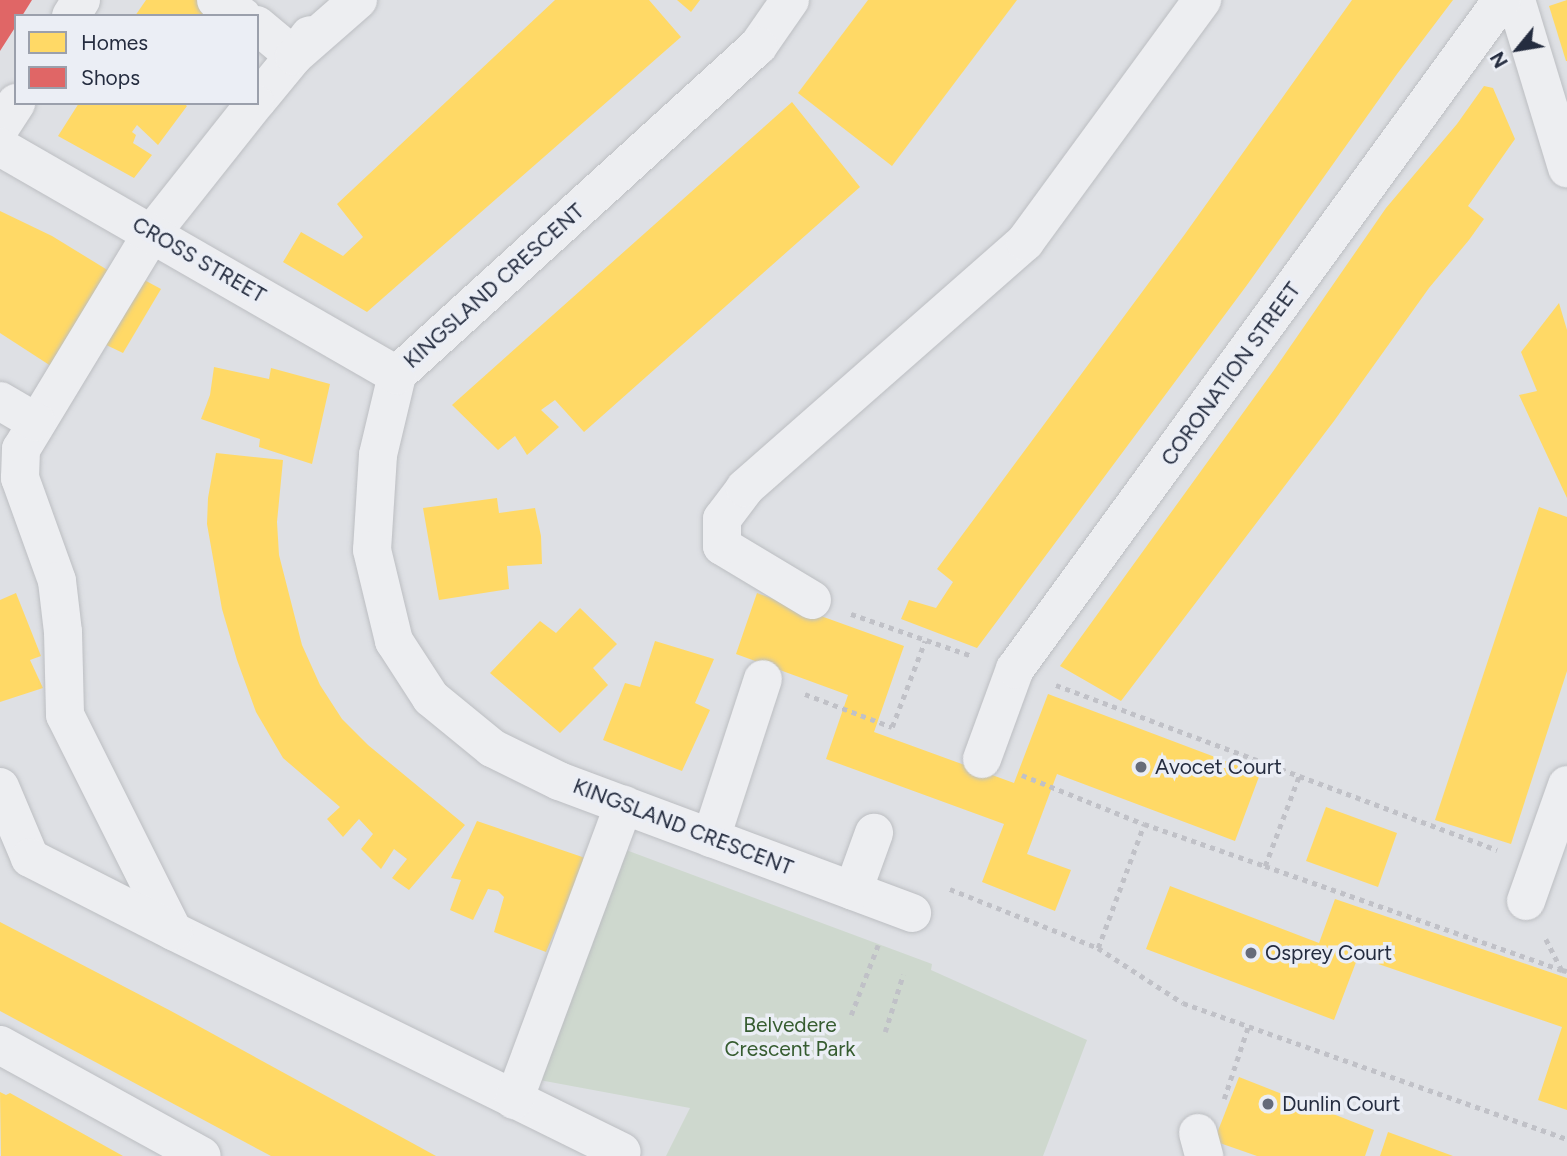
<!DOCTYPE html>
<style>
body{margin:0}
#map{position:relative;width:1567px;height:1156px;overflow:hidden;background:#dee0e4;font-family:Figtree,sans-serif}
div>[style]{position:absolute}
.green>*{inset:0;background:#ced8ce}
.homes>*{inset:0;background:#ffd966}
.shops>*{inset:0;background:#e06666}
.path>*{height:4.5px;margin-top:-2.25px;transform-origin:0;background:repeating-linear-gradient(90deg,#c0c1c7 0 5px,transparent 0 10px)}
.roads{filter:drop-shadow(0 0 2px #bcbec2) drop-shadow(0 0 2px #bcbec2)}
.minor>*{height:38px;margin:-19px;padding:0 19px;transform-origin:19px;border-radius:19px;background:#edeef1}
.dots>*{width:19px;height:19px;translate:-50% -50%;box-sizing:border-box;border:4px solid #ebeef5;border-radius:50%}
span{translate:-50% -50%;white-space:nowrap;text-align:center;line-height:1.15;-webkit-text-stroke:7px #ebeef5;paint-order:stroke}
.street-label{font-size:21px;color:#242c3f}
.poi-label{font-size:21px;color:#242c3f}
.left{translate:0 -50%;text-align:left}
.park-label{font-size:21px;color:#365c30}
.legend{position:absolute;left:14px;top:14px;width:245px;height:91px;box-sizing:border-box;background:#ebeef5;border:2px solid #9ba0ac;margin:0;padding:9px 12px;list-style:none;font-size:21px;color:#242c3f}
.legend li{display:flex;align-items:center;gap:14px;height:35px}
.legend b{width:35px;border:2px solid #9ba0ac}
.north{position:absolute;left:1483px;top:14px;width:70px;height:70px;-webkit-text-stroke:5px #ebeef5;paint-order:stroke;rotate:240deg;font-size:19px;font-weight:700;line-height:28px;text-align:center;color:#242c3f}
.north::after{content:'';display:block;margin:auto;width:24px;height:32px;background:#242c3f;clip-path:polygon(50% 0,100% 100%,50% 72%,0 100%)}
</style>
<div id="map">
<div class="green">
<div style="clip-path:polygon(618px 847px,932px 964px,931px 970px,1087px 1040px,1043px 1156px,666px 1156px,690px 1108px,534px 1079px)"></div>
</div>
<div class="homes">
<div style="clip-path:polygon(146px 0,199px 0,210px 7px,204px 16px,135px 16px)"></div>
<div style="clip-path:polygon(555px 0,649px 0,681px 37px,367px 312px,283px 262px,301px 232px,343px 256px,363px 237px,337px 204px)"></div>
<div style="clip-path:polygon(677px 0,700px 0,691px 12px)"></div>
<div style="clip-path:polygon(868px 0,1017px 0,892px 166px,798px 93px)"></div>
<div style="clip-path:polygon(1352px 0,1453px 0,1397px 74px,1247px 285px,977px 648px,901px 619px,909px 600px,936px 608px,953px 582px,937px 569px,1185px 234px)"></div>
<div style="clip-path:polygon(1567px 0,1567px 61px,1566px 61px,1549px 6px)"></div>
<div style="clip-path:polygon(1484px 86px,1493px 88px,1515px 139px,1468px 206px,1484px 219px,1469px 240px,1429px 288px,1334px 421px,1121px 701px,1060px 666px,1274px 370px,1386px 208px,1457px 124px)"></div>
<div style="clip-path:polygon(792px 102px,860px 187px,584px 432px,555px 400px,541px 410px,559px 427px,527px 455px,515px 436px,498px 450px,452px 405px)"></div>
<div style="clip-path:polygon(79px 103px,183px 103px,187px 106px,158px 145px,137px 125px,132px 132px,136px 135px,133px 143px,152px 155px,134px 178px,58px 136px)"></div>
<div style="clip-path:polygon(0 211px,52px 236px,114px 274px,54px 368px,0 333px)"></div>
<div style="clip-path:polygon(135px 275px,161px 289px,123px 353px,98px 341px)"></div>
<div style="clip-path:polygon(1559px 303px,1567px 330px,1567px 498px,1519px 395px,1537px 391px,1521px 352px)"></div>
<div style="clip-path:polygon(214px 367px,269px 379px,271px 368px,330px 384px,312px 464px,259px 447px,260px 439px,201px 419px,210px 395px)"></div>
<div style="clip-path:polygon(216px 453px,283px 460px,277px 522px,279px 555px,302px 645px,320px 685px,342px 719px,368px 745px,465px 825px,409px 890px,392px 878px,407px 859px,394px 849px,381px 869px,361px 849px,373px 834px,359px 819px,343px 837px,327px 819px,340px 807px,283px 758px,256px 712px,237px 660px,222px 609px,207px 524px,208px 498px)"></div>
<div style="clip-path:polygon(497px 498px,499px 513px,535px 508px,541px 536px,542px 564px,507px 566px,509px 589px,439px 600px,423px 508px)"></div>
<div style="clip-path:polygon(1539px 507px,1567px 517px,1567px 671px,1511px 844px,1435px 820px)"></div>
<div style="clip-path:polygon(16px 593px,41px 656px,30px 660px,43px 688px,0 702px,0 600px)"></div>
<div style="clip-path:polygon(757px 593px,904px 646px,874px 732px,1014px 783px,1048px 694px,1260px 774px,1235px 841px,1057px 774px,1027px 854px,1071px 870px,1055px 911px,982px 882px,1004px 824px,826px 759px,848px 695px,736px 654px)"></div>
<div style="clip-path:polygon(580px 608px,617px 644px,593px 668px,608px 685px,560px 733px,490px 673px,540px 621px,556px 633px)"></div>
<div style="clip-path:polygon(655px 641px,714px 659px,695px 703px,710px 710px,682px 771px,603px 740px,625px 683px,640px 687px)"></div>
<div style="clip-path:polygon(1326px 807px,1397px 833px,1378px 887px,1306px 861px)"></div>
<div style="clip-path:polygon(477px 821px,591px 860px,570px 923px,560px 919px,546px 952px,494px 932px,504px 897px,498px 891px,488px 889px,473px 920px,450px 910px,461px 880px,451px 878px)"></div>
<div style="clip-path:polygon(1170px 886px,1319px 943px,1335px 899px,1567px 978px,1567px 1110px,1538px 1100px,1562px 1027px,1358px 957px,1334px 1020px,1146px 949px)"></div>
<div style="clip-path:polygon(0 922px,171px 1011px,436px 1156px,271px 1156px,0 1011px)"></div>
<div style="clip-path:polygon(1239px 1077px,1374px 1130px,1365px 1156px,1257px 1156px,1214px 1141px)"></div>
<div style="clip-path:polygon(0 1092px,6px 1095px,10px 1093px,123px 1156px,1px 1156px)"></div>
<div style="clip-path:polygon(1388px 1132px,1453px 1156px,1380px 1156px)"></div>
</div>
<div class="shops">
<div style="clip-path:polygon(0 0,32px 0,22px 16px,16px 16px,16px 26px,0 51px)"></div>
</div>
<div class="path">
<div style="left:851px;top:614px;width:128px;rotate:19.1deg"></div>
<div style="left:1056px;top:685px;width:471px;rotate:20.5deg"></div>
<div style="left:805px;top:694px;width:93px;rotate:20.8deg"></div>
<div style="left:892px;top:727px;width:92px;rotate:-69deg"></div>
<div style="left:1022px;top:775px;width:131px;rotate:21.9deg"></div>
<div style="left:1144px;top:824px;width:128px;rotate:19.1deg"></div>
<div style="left:1265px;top:866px;width:96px;rotate:-69.3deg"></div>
<div style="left:1265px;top:866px;width:315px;rotate:19.3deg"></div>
<div style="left:950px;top:889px;width:159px;rotate:21.7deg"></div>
<div style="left:1098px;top:948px;width:101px;rotate:32.9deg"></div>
<div style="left:1183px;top:1003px;width:407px;rotate:19.5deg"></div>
<div style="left:1546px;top:939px;width:35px;rotate:63deg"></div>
<div style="left:1562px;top:970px;width:5px;rotate:11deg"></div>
<div style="left:1098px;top:948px;width:132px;rotate:-69.6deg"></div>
<div style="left:851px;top:1015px;width:75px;rotate:-68.9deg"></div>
<div style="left:885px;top:1032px;width:60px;rotate:-72.5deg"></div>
<div style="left:1224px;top:1099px;width:76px;rotate:-71.6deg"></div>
</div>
<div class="roads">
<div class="minor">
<div style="left:216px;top:0;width:31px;rotate:32deg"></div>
<div style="left:790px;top:0;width:56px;rotate:124.8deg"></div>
<div style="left:758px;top:46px;width:488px;rotate:137.7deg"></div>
<div style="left:397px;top:375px;width:82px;rotate:103.4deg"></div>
<div style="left:378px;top:455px;width:95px;rotate:93.6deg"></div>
<div style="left:372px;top:550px;width:94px;rotate:76.4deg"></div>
<div style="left:394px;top:641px;width:68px;rotate:57deg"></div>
<div style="left:431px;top:698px;width:79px;rotate:39.3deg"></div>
<div style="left:492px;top:748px;width:75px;rotate:26.2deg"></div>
<div style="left:559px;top:781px;width:377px;rotate:20.5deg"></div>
<div style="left:1516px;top:0;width:176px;rotate:73.1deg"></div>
<div style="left:71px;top:16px;width:19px;rotate:-58deg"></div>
<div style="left:257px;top:25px;width:48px;rotate:40deg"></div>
<div style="left:294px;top:56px;width:26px;rotate:-53deg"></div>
<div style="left:257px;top:101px;width:58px;rotate:-50.6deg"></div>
<div style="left:294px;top:56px;width:85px;rotate:-41.2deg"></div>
<div style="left:255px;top:103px;width:166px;rotate:128.4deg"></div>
<div style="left:152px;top:233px;width:253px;rotate:121.2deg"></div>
<div style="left:21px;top:449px;width:29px;rotate:92deg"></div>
<div style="left:20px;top:478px;width:109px;rotate:70.2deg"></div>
<div style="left:57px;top:581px;width:51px;rotate:83.3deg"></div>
<div style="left:63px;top:632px;width:83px;rotate:88.6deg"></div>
<div style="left:65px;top:715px;width:241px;rotate:63.4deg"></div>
<div style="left:173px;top:931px;width:500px;rotate:26.21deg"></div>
<div style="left:0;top:128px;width:30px;rotate:-57deg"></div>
<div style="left:0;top:147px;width:458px;rotate:29.9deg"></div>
<div style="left:0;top:401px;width:42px;rotate:30.3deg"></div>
<div style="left:812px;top:600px;width:105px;rotate:-149deg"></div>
<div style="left:722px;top:546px;width:27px;rotate:-90deg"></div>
<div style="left:722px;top:519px;width:39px;rotate:-53deg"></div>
<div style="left:745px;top:488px;width:373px;rotate:-41.3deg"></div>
<div style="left:1025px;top:242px;width:300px;rotate:-53.8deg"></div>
<div style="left:982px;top:759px;width:96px;rotate:-69.9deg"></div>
<div style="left:1015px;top:669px;width:827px;rotate:-53.95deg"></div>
<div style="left:0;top:787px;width:77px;rotate:67.1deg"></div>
<div style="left:30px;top:858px;width:161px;rotate:27deg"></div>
<div style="left:711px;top:838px;width:167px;rotate:-71.9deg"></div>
<div style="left:853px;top:891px;width:62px;rotate:-70.1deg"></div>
<div style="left:1526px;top:901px;width:123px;rotate:-70.5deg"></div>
<div style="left:0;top:1045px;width:230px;rotate:28.8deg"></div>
<div style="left:514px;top:1100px;width:315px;rotate:-69.6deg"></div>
<div style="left:1198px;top:1133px;width:24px;rotate:75deg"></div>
</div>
</div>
<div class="dots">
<div style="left:1141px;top:767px;background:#656b79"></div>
<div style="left:1251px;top:953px;background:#656b79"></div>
<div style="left:1268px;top:1104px;background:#656b79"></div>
</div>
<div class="street-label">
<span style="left:199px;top:260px;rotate:30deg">CROSS STREET</span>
<span style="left:494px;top:286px;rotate:-42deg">KINGSLAND CRESCENT</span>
<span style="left:1231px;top:374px;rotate:-54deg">CORONATION STREET</span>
<span style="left:683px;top:827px;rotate:21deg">KINGSLAND CRESCENT</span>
</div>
<div class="poi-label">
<span class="left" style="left:1155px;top:767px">Avocet Court</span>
<span class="left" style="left:1265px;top:953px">Osprey Court</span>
<span class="left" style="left:1282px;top:1104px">Dunlin Court</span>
</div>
<div class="park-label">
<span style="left:790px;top:1037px">Belvedere<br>Crescent Park</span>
</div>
<ul class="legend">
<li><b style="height:19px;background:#ffd966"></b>Homes</li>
<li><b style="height:19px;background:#e06666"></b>Shops</li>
</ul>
<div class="north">N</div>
</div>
